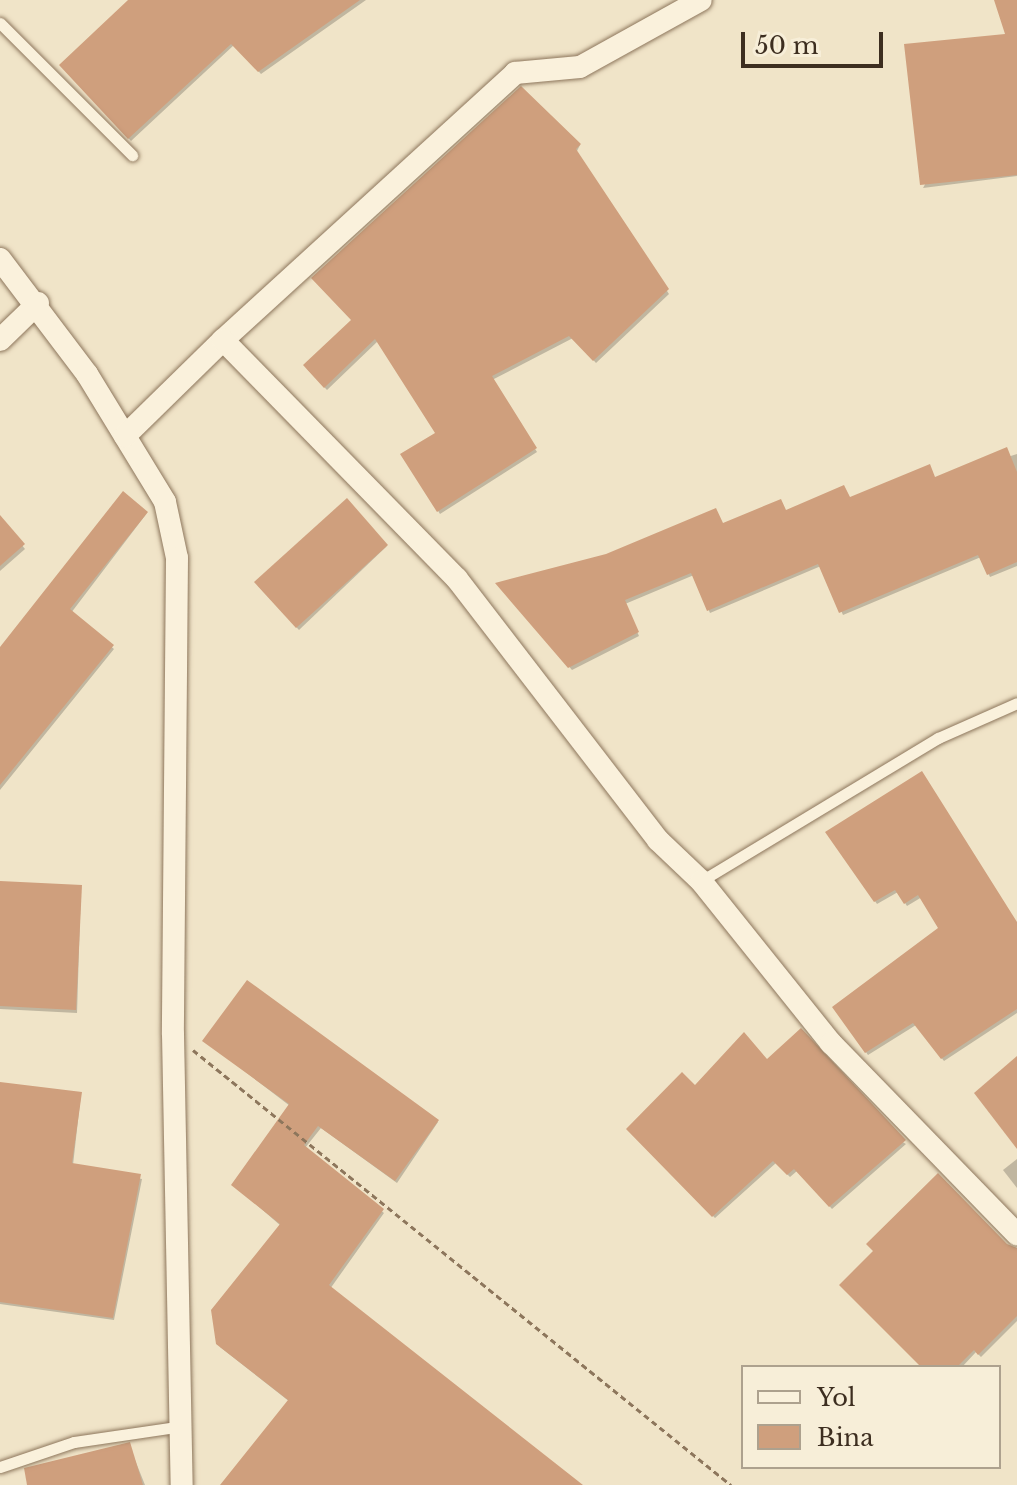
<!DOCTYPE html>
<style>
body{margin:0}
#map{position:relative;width:1017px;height:1485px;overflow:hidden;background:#f0e4c8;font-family:"Libre Baskerville",serif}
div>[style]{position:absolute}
.shadow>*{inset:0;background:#0003}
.building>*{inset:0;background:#cf9f7d}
.path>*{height:3px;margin-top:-1.5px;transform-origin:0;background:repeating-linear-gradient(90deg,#8d765c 0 6px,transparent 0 10px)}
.roads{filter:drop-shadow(0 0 2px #8d765c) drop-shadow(0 0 2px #8d765c)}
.lane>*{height:11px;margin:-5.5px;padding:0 5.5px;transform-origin:5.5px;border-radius:5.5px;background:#faf1dc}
.street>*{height:22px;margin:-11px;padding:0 11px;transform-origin:11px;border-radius:11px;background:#faf1dc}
span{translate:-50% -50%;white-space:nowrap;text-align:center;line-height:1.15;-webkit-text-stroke:6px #f7eed8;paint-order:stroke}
.legend{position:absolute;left:741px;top:1365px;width:260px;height:104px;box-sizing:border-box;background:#f7eed8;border:2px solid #ada18e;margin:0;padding:10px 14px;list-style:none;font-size:24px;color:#3d2e20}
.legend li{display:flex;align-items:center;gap:16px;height:40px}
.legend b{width:40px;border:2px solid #ada18e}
.scale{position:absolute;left:741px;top:32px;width:142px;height:36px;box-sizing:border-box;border:4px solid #3d2e20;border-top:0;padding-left:10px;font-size:24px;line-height:28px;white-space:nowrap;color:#3d2e20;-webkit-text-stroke:6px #f7eed8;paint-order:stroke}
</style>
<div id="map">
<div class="shadow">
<div style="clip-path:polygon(131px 0,366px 0,261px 74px,234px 45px,131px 141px,63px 68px)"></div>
<div style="clip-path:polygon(996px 0,1017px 0,1017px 176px,923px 188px,1007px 36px)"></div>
<div style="clip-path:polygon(523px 89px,580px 145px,576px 153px,669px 294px,596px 363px,573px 338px,492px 380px,537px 452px,440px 514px,403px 455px,437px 433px,378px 341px,327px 390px,307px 369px,353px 321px)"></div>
<div style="clip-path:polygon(1017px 454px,1017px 566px,990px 577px,981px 557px,843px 615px,821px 566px,710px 613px,694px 575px,625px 604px,639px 636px,572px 670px,499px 586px,722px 526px,935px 480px)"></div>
<div style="clip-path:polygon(147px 513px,71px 613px,114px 649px,0 790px,0 649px)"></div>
<div style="clip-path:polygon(5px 524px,25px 549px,0 571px,0 528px)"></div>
<div style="clip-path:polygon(387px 546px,299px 630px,258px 586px)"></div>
<div style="clip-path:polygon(827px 833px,1017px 926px,1017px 1013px,944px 1061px,916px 1025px,868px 1055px,835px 1008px,940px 928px,922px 897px,907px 906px,898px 892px,877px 904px)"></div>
<div style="clip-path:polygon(0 883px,81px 887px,77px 1013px,0 1009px)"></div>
<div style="clip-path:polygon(205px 1041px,438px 1122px,397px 1183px,321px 1128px,305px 1148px,384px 1213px,330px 1289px,580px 1485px,223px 1485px,290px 1402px,220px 1347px,281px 1226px,234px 1185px,290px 1106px)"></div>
<div style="clip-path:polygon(767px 1062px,906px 1144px,832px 1209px,797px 1171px,790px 1177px,776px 1163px,715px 1218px,631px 1133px,695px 1088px)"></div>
<div style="clip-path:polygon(0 1084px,81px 1094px,73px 1165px,142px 1179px,114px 1320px,0 1304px)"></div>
<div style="clip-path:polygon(1017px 1159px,1017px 1188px,1003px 1170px)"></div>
<div style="clip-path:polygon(1006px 1246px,1017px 1248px,1017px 1321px,981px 1357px,976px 1352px,962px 1367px,922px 1367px,875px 1252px)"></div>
<div style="clip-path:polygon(129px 1445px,145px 1485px,158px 1485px,29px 1485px)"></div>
</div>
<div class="building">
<div style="clip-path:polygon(128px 0,360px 0,258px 72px,231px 44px,128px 139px,59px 65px)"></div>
<div style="clip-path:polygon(994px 0,1017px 0,1017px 175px,920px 185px,904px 44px,1005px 34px)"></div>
<div style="clip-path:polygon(521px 86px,581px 144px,576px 149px,669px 289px,593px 361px,569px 336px,492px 376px,537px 448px,437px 512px,400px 454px,435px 433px,375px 339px,324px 388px,303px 365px,351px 320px,311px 278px)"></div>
<div style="clip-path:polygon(1007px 447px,1017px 472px,1017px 562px,987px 575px,978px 555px,839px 613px,818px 564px,707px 611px,691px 573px,625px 600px,639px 632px,568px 668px,495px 583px,606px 554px,716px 508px,723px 523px,781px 499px,786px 510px,844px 485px,850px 497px,930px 464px,935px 477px)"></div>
<div style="clip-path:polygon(123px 491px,148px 512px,70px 609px,114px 645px,0 785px,0 647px)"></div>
<div style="clip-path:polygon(347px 498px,388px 545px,296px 628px,254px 582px)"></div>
<div style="clip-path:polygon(0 515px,25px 544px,0 566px)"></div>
<div style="clip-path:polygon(922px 771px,1017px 922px,1017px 1009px,941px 1059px,913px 1023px,865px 1053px,832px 1007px,938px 928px,918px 895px,904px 904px,895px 890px,874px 902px,825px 832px)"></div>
<div style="clip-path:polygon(0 881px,82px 885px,76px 1010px,0 1006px)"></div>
<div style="clip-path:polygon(247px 980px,439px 1120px,395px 1181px,318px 1126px,304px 1145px,384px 1209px,329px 1285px,583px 1485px,220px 1485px,288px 1400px,216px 1344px,211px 1310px,280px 1224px,231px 1185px,289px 1104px,202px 1041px)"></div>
<div style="clip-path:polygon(801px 1028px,906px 1140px,829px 1207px,794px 1169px,787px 1175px,773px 1161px,712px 1217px,626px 1129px,682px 1072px,695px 1085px,744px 1032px,767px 1059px)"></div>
<div style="clip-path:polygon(1017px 1056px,1017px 1149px,974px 1093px)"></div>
<div style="clip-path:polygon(0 1082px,82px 1092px,72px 1163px,141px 1174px,113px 1318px,0 1302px)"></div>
<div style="clip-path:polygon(938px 1173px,1007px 1244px,1017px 1248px,1017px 1316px,978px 1355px,974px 1350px,957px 1367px,921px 1367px,839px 1285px,873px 1251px,866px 1244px)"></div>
<div style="clip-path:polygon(130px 1442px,143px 1485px,27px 1485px,24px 1468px)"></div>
</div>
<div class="path">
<div style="left:193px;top:1050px;width:692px;rotate:38.96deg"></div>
</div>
<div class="roads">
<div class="lane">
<div style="left:0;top:23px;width:187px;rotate:45deg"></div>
<div style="left:701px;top:881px;width:277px;rotate:-31.1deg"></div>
<div style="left:938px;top:738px;width:86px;rotate:-23.9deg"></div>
<div style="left:0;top:1467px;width:78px;rotate:-18.7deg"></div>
<div style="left:74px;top:1442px;width:109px;rotate:-8.4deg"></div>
</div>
<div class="street">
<div style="left:0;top:259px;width:144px;rotate:52.9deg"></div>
<div style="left:87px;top:374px;width:150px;rotate:58.6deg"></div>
<div style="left:165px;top:502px;width:57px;rotate:77.9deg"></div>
<div style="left:177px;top:558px;width:476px;rotate:90.5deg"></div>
<div style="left:173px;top:1034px;width:451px;rotate:88.9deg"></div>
<div style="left:0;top:340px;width:53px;rotate:-44.2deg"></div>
<div style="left:223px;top:340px;width:396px;rotate:-42.4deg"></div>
<div style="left:515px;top:73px;width:65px;rotate:-5.3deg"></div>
<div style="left:580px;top:67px;width:138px;rotate:-29deg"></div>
<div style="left:125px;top:436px;width:137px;rotate:-44.4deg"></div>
<div style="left:223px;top:340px;width:334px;rotate:45.6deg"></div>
<div style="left:457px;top:579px;width:329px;rotate:52.4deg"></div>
<div style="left:658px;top:840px;width:59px;rotate:43.6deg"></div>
<div style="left:701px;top:881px;width:208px;rotate:51.3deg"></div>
<div style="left:831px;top:1043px;width:267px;rotate:45.8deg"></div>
</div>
</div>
<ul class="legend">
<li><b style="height:10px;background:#faf1dc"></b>Yol</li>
<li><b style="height:22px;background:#cf9f7d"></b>Bina</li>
</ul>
<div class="scale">50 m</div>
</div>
